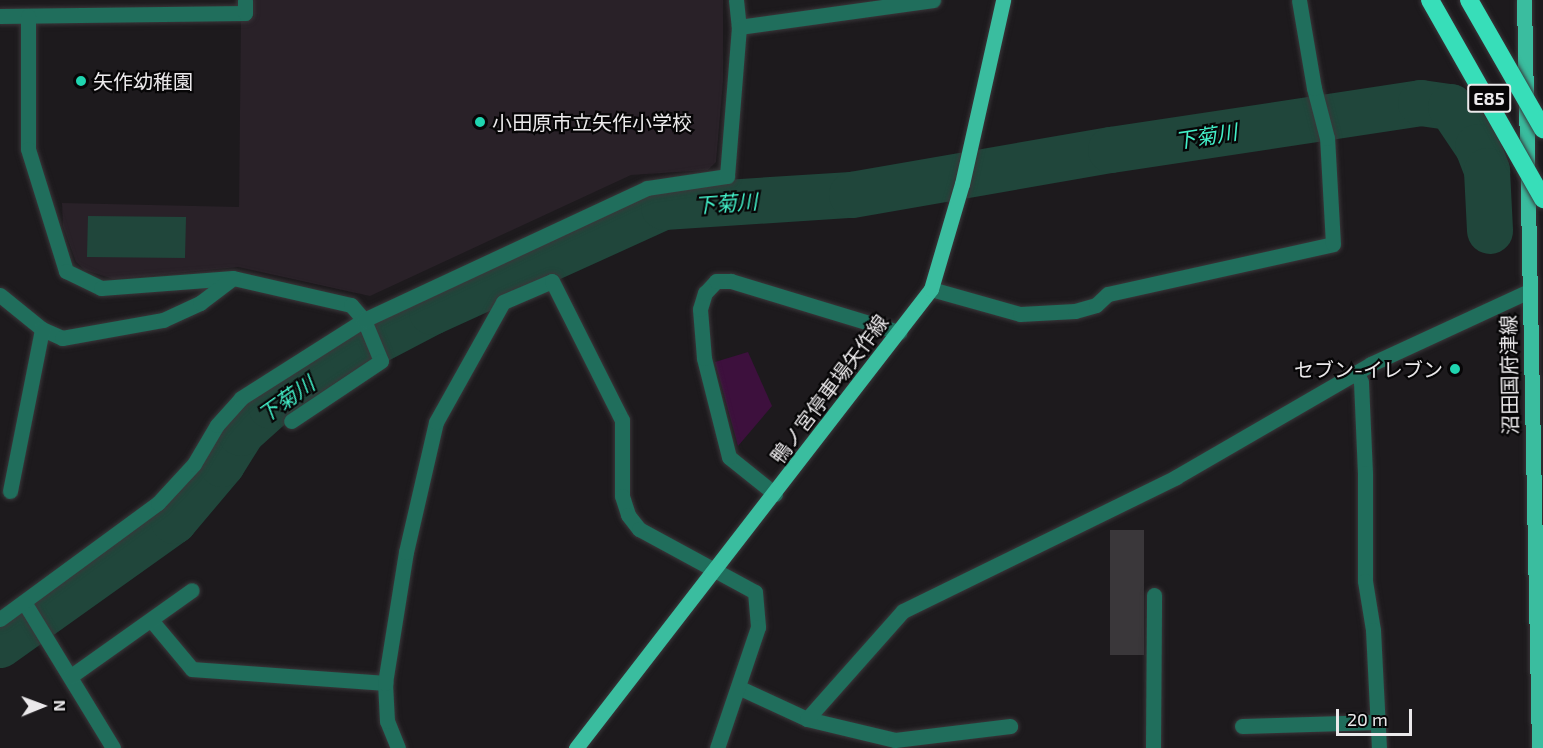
<!DOCTYPE html>
<meta charset="utf-8">
<style>
body{margin:0}
#map{position:relative;width:1543px;height:748px;overflow:hidden;background:#1d1a1d;font-family:"Exo 2","Noto Sans JP",sans-serif}
div>[style]{position:absolute}
.built>*{inset:0;background:#292128}
.green>*{inset:0;background:#3d103d}
.water>*{inset:0;background:#20463b}
.river>*{height:46px;margin:-23px;padding:0 23px;transform-origin:23px;border-radius:23px;background:#20463b}
.building>*{inset:0;background:#3a373a}
.roads{filter:drop-shadow(0 0 2px #3a373a) drop-shadow(0 0 2px #3a373a)}
.minor>*{height:15px;margin:-7.5px;padding:0 7.5px;transform-origin:7.5px;border-radius:7.5px;background:#206e5c}
.major>*{height:15px;margin:-7.5px;padding:0 7.5px;transform-origin:7.5px;border-radius:7.5px;background:#3abd9f}
.bridges{filter:drop-shadow(0 0 2px #3a373a) drop-shadow(0 0 2px #3a373a)}
.highway-bridge>*{height:18px;margin:-9px;padding:0 9px;transform-origin:9px;border-radius:9px;background:#37deb9}
.dots>*{width:16px;height:16px;translate:-50% -50%;box-sizing:border-box;border:3px solid #070607;border-radius:50%}
span{translate:-50% -50%;white-space:nowrap;text-align:center;line-height:1.15;-webkit-text-stroke:4.5px #070607;paint-order:stroke}
.shield-label span{padding:2px 4px;background:#070607;border:2px solid;border-radius:4px;-webkit-text-stroke-width:0}
.shield-label{font-size:18px;color:#ebe9eb;font-weight:700}
.poi-label{font-size:20px;color:#ebe9eb}
.left{translate:0 -50%;text-align:left}
.right{translate:-100% -50%;text-align:right}
.street-label{font-size:20px;color:#ebe9eb}
.water-label{font-size:21px;color:#43efc8;font-style:italic}
.north{position:absolute;left:12px;top:676px;width:60px;height:60px;-webkit-text-stroke:4px #070607;paint-order:stroke;rotate:89deg;font-size:16px;font-weight:700;line-height:24px;text-align:center;color:#ebe9eb}
.north::after{content:'';display:block;margin:auto;width:21px;height:27px;background:#ebe9eb;clip-path:polygon(50% 0,100% 100%,50% 72%,0 100%)}
.scale{position:absolute;left:1336px;top:709px;width:76px;height:27px;box-sizing:border-box;border:3px solid #ebe9eb;border-top:0;padding-left:8px;font-size:18px;line-height:21px;white-space:nowrap;color:#ebe9eb;-webkit-text-stroke:4px #070607;paint-order:stroke}
</style>
<div id="map">
<div class="built">
<div style="clip-path:polygon(254px 0,723px 0,723px 82px,716px 162px,708px 170px,631px 175px,370px 296px,238px 267px,113px 279px,85px 270px,76px 262px,63px 226px,62px 203px,239px 207px,241px 18px,254px 17px)"></div>
</div>
<div class="green">
<div style="clip-path:polygon(748px 352px,772px 406px,738px 446px,715px 362px)"></div>
</div>
<div class="water">
<div style="clip-path:polygon(88px 216px,186px 217px,185px 258px,87px 257px)"></div>
</div>
<div class="river">
<div style="left:0;top:645px;width:214px;rotate:-35.5deg"></div>
<div style="left:174px;top:521px;width:75px;rotate:-49.9deg"></div>
<div style="left:222px;top:464px;width:36px;rotate:-58deg"></div>
<div style="left:241px;top:433px;width:40px;rotate:-42deg"></div>
<div style="left:271px;top:406px;width:96px;rotate:-32.7deg"></div>
<div style="left:352px;top:354px;width:90px;rotate:-27.7deg"></div>
<div style="left:432px;top:312px;width:255px;rotate:-24.4deg"></div>
<div style="left:664px;top:207px;width:188px;rotate:-3.7deg"></div>
<div style="left:852px;top:195px;width:263px;rotate:-9.9deg"></div>
<div style="left:1111px;top:150px;width:314px;rotate:-8.6deg"></div>
<div style="left:1421px;top:103px;width:30px;rotate:8deg"></div>
<div style="left:1451px;top:107px;width:48px;rotate:56deg"></div>
<div style="left:1478px;top:147px;width:26px;rotate:69deg"></div>
<div style="left:1487px;top:171px;width:60px;rotate:87.1deg"></div>
</div>
<div class="building">
<div style="clip-path:polygon(1110px 530px,1144px 530px,1144px 655px,1110px 655px)"></div>
</div>
<div class="roads">
<div class="minor">
<div style="left:736px;top:0;width:27px;rotate:84deg"></div>
<div style="left:0;top:16px;width:245px;rotate:-0.7deg"></div>
<div style="left:245px;top:13px;width:13px;rotate:-90deg"></div>
<div style="left:28px;top:16px;width:133px;rotate:90deg"></div>
<div style="left:28px;top:149px;width:128px;rotate:72.7deg"></div>
<div style="left:66px;top:271px;width:39px;rotate:26deg"></div>
<div style="left:101px;top:288px;width:132px;rotate:-4.3deg"></div>
<div style="left:233px;top:278px;width:121px;rotate:12.9deg"></div>
<div style="left:351px;top:305px;width:20px;rotate:49deg"></div>
<div style="left:364px;top:320px;width:44px;rotate:67.5deg"></div>
<div style="left:381px;top:361px;width:108px;rotate:146.3deg"></div>
<div style="left:931px;top:289px;width:92px;rotate:15.7deg"></div>
<div style="left:1020px;top:314px;width:55px;rotate:-3.1deg"></div>
<div style="left:1075px;top:311px;width:22px;rotate:-16deg"></div>
<div style="left:1096px;top:305px;width:16px;rotate:-43deg"></div>
<div style="left:1108px;top:294px;width:230px;rotate:-12.5deg"></div>
<div style="left:1333px;top:244px;width:106px;rotate:-93.2deg"></div>
<div style="left:1327px;top:138px;width:52px;rotate:-104.6deg"></div>
<div style="left:1314px;top:88px;width:89px;rotate:-99.7deg"></div>
<div style="left:0;top:295px;width:54px;rotate:39deg"></div>
<div style="left:42px;top:329px;width:22px;rotate:24deg"></div>
<div style="left:62px;top:338px;width:103px;rotate:-10.1deg"></div>
<div style="left:163px;top:320px;width:41px;rotate:-24.7deg"></div>
<div style="left:200px;top:303px;width:41px;rotate:-37.1deg"></div>
<div style="left:1357px;top:374px;width:9px;rotate:63deg"></div>
<div style="left:1361px;top:382px;width:91px;rotate:87.5deg"></div>
<div style="left:1365px;top:473px;width:108px;rotate:90deg"></div>
<div style="left:1365px;top:581px;width:50px;rotate:80.7deg"></div>
<div style="left:1373px;top:630px;width:118px;rotate:87.1deg"></div>
<div style="left:10px;top:491px;width:165px;rotate:-78.8deg"></div>
<div style="left:775px;top:494px;width:59px;rotate:-141.2deg"></div>
<div style="left:729px;top:457px;width:102px;rotate:-104.2deg"></div>
<div style="left:704px;top:358px;width:49px;rotate:-94.7deg"></div>
<div style="left:700px;top:309px;width:17px;rotate:-73deg"></div>
<div style="left:705px;top:293px;width:16px;rotate:-47deg"></div>
<div style="left:716px;top:281px;width:15px"></div>
<div style="left:731px;top:281px;width:176px;rotate:16.9deg"></div>
<div style="left:24px;top:602px;width:171px;rotate:58.6deg"></div>
<div style="left:0;top:619px;width:196px;rotate:-36.3deg"></div>
<div style="left:158px;top:503px;width:53px;rotate:-47.3deg"></div>
<div style="left:194px;top:464px;width:45px;rotate:-59.5deg"></div>
<div style="left:217px;top:425px;width:36px;rotate:-48deg"></div>
<div style="left:241px;top:398px;width:146px;rotate:-32.4deg"></div>
<div style="left:364px;top:320px;width:312px;rotate:-25deg"></div>
<div style="left:647px;top:188px;width:81px;rotate:-8.5deg"></div>
<div style="left:727px;top:176px;width:149px;rotate:-85.4deg"></div>
<div style="left:739px;top:27px;width:196px;rotate:-7.9deg"></div>
<div style="left:151px;top:620px;width:64px;rotate:50.1deg"></div>
<div style="left:192px;top:669px;width:194px;rotate:4.1deg"></div>
<div style="left:71px;top:676px;width:148px;rotate:-35.4deg"></div>
<div style="left:740px;top:688px;width:74px;rotate:24.8deg"></div>
<div style="left:807px;top:719px;width:90px;rotate:13.4deg"></div>
<div style="left:895px;top:740px;width:116px;rotate:-6.9deg"></div>
<div style="left:807px;top:719px;width:144px;rotate:-48.4deg"></div>
<div style="left:903px;top:611px;width:304px;rotate:-26.1deg"></div>
<div style="left:1176px;top:477px;width:225px;rotate:-30.1deg"></div>
<div style="left:1371px;top:364px;width:172px;rotate:-24.8deg"></div>
<div style="left:1242px;top:726px;width:136px;rotate:-1.7deg"></div>
<div style="left:398px;top:748px;width:29px;rotate:-112deg"></div>
<div style="left:387px;top:721px;width:38px;rotate:-93deg"></div>
<div style="left:385px;top:683px;width:133px;rotate:-80.9deg"></div>
<div style="left:406px;top:552px;width:133px;rotate:-77deg"></div>
<div style="left:436px;top:422px;width:137px;rotate:-60.8deg"></div>
<div style="left:503px;top:302px;width:53px;rotate:-23.2deg"></div>
<div style="left:552px;top:281px;width:156px;rotate:63.3deg"></div>
<div style="left:622px;top:420px;width:76px;rotate:90deg"></div>
<div style="left:622px;top:496px;width:20px;rotate:72deg"></div>
<div style="left:628px;top:515px;width:18px;rotate:52deg"></div>
<div style="left:639px;top:529px;width:132px;rotate:28.5deg"></div>
<div style="left:755px;top:592px;width:35px;rotate:85deg"></div>
<div style="left:758px;top:627px;width:128px;rotate:108.7deg"></div>
<div style="left:1153px;top:748px;width:153px;rotate:-89.6deg"></div>
</div>
<div class="major">
<div style="left:1524px;top:0;width:748px;rotate:88.85deg"></div>
<div style="left:576px;top:748px;width:580px;rotate:-52.28deg"></div>
<div style="left:931px;top:289px;width:109px;rotate:-73.6deg"></div>
<div style="left:962px;top:184px;width:189px;rotate:-77.4deg"></div>
</div>
</div>
<div class="bridges">
<div class="highway-bridge">
<div style="left:1430px;top:0;width:229px;rotate:60.4deg"></div>
<div style="left:1469px;top:0;width:149px;rotate:60.2deg"></div>
</div>
</div>
<div class="dots">
<div style="left:81px;top:81px;background:#1fd5b0"></div>
<div style="left:480px;top:122px;background:#1fd5b0"></div>
<div style="left:1455px;top:369px;background:#1fd5b0"></div>
</div>
<div class="shield-label">
<span style="left:1489px;top:98px">E85</span>
</div>
<div class="poi-label">
<span class="left" style="left:93px;top:81px">矢作幼稚園</span>
<span class="left" style="left:492px;top:122px">小田原市立矢作小学校</span>
<span class="right" style="left:1443px;top:369px">セブン-イレブン</span>
</div>
<div class="street-label">
<span style="left:1509px;top:375px;rotate:-91deg">沼田国府津線</span>
<span style="left:829px;top:389px;rotate:-53deg">鴨ノ宮停車場矢作線</span>
</div>
<div class="water-label">
<span style="left:1206px;top:136px;rotate:-9deg">下菊川</span>
<span style="left:726px;top:203px;rotate:-4deg">下菊川</span>
<span style="left:286px;top:399px;rotate:-35deg">下菊川</span>
</div>
<div class="north">N</div>
<div class="scale">20 m</div>
</div>
